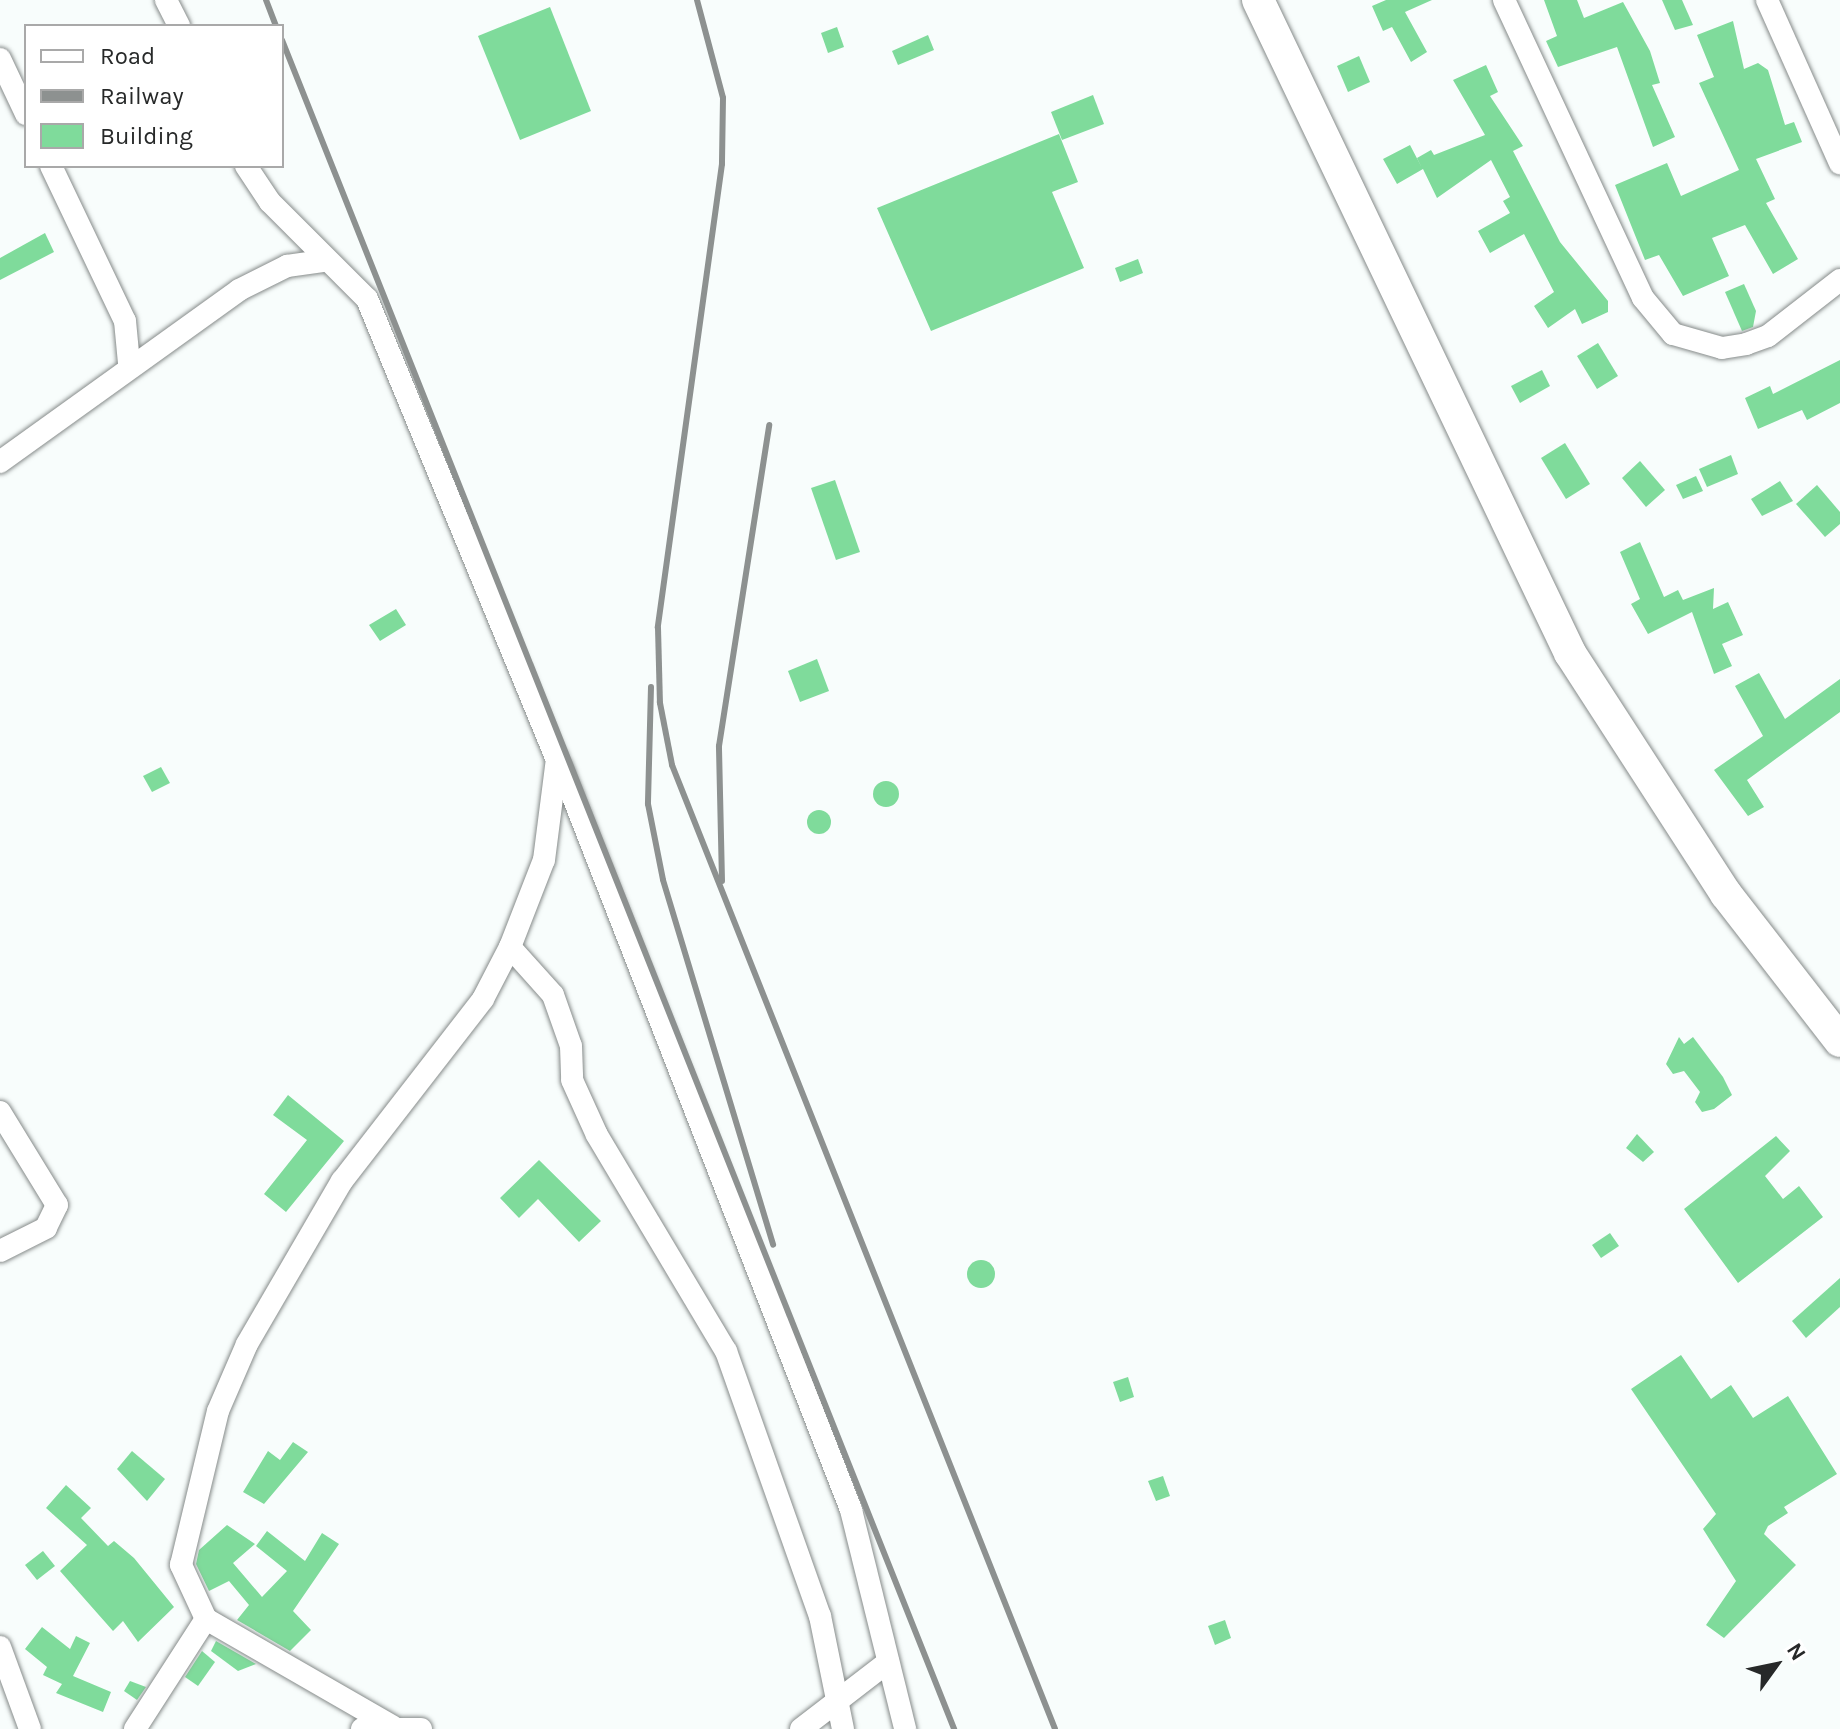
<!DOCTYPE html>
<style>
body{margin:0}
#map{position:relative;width:1840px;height:1729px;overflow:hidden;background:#f8fdfc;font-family:Karla,sans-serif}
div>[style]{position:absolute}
.building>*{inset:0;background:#7fdb9b}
.round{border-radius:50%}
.roads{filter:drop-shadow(0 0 2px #868b8a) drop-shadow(0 0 2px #868b8a)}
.minor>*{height:22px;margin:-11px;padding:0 11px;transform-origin:11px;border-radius:11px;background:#fff}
.secondary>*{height:32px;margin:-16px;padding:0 16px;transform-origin:16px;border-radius:16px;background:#fff}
.rail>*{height:6px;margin:-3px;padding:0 3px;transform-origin:3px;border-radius:3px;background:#8d9190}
span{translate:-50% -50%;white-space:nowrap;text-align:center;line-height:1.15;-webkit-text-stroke:8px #fff;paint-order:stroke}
.legend{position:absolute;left:24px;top:24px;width:260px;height:144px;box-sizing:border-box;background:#fff;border:2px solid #a9a9a9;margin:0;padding:10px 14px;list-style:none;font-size:24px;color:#272929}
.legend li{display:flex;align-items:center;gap:16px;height:40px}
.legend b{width:40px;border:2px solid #a9a9a9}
.north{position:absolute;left:1736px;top:1625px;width:80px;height:80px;-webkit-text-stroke:6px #fff;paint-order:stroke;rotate:57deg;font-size:22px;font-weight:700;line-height:32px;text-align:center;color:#272929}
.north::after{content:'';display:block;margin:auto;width:28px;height:36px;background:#272929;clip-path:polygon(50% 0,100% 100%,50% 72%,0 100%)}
</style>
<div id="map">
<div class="building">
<div style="clip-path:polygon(1386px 0,1432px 0,1405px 12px,1427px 52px,1411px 62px,1392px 27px,1383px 31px,1372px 6px)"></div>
<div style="clip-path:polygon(1544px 0,1577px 0,1584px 18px,1623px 2px,1650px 51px,1660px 83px,1652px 85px,1675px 137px,1653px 147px,1617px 47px,1558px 67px,1546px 41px,1557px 36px)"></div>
<div style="clip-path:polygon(1662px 0,1682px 0,1693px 25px,1675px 30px)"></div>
<div style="clip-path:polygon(550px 7px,591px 111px,520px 140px,478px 36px)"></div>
<div style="clip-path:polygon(1733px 21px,1744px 69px,1758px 63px,1768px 70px,1785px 125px,1794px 122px,1802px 142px,1756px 159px,1775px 199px,1766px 203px,1798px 259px,1773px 274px,1745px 225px,1712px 238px,1729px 276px,1683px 296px,1659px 255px,1645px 260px,1615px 185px,1667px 163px,1681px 196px,1739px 170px,1699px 83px,1714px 77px,1697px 35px)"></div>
<div style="clip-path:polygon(837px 27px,844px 47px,828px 53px,821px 33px)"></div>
<div style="clip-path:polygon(928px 35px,934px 50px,898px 65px,892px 51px)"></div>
<div style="clip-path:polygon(1359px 56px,1370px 82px,1348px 92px,1337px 66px)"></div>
<div style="clip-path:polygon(1486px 65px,1498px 92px,1490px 96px,1523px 146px,1513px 151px,1560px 242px,1608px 301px,1608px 312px,1582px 324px,1575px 309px,1548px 328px,1534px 306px,1554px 292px,1524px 234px,1490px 253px,1478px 231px,1510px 213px,1503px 201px,1510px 197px,1491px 160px,1437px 198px,1423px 169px,1397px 184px,1383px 159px,1410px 145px,1422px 168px,1417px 158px,1431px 150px,1434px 155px,1485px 135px,1453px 80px)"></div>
<div style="clip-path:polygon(1093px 95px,1104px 124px,1062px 140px,1051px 112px)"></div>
<div style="clip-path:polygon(1059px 134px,1078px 182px,1052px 192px,1084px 268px,931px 331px,877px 208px)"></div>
<div style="clip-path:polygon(45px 233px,54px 252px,0 280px,0 258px)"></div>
<div style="clip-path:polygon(1138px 259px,1143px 273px,1120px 282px,1115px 268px)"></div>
<div style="clip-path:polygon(1744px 284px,1756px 311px,1753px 327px,1742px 331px,1725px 292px)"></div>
<div style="clip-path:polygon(1598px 343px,1618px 376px,1597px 389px,1577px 356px)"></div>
<div style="clip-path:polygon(1840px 360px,1840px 403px,1807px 420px,1802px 410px,1758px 429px,1745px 398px,1770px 386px,1773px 394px)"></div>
<div style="clip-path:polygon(1542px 370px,1550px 386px,1520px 403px,1511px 386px)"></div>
<div style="clip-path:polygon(1565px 443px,1590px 484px,1566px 499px,1541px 458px)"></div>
<div style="clip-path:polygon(1731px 455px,1738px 474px,1707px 487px,1699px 469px)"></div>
<div style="clip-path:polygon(1640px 461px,1665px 490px,1646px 507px,1622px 478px)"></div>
<div style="clip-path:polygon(1696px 476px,1703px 491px,1683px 499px,1676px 485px)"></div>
<div style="clip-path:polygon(835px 480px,860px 552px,836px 560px,811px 488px)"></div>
<div style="clip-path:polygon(1780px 481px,1793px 501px,1762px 516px,1751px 499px)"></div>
<div style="clip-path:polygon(1817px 485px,1840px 512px,1840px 524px,1825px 537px,1796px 504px)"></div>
<div style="clip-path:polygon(1640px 542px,1664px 597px,1678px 590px,1683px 600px,1714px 588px,1713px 609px,1728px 602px,1743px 635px,1722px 644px,1732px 666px,1714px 674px,1692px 612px,1648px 634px,1631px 604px,1640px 599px,1620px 552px)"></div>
<div style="clip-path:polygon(396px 609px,406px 625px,380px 641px,369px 625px)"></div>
<div style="clip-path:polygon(817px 659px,829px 691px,800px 702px,788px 671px)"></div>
<div style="clip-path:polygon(1759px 673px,1785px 719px,1840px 679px,1840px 712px,1747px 780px,1764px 807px,1748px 816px,1714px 770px,1763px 736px,1735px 686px)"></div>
<div style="clip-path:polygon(161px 767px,170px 783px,152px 792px,143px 776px)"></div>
<div class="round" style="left:873px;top:781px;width:26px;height:26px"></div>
<div class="round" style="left:807px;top:810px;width:24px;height:24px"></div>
<div style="clip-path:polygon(1679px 1037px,1684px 1044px,1693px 1037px,1723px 1077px,1732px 1095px,1714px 1109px,1702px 1112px,1695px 1102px,1700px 1092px,1684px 1071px,1673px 1074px,1666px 1064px)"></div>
<div style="clip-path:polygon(288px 1095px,344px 1141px,286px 1212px,264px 1194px,307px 1140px,273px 1115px)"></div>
<div style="clip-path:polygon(1637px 1134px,1654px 1152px,1643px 1162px,1626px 1148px)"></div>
<div style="clip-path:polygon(1776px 1136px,1790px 1151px,1765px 1176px,1783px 1199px,1799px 1186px,1823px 1217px,1738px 1283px,1684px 1209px)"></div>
<div style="clip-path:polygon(539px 1160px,601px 1221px,579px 1242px,538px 1199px,519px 1218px,500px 1198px)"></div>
<div style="clip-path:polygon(1610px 1233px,1619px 1246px,1601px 1258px,1592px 1245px)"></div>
<div class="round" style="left:967px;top:1260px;width:28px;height:28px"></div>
<div style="clip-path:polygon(1840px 1278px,1840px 1307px,1806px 1338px,1792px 1321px)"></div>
<div style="clip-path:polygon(1681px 1355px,1711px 1399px,1731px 1385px,1753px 1418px,1788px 1396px,1837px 1474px,1784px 1507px,1788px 1513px,1768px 1526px,1764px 1534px,1796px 1565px,1724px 1638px,1706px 1625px,1736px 1581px,1703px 1529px,1716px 1514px,1631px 1389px)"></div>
<div style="clip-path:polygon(1128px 1377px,1134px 1397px,1120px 1402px,1113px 1382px)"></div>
<div style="clip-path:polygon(293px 1442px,308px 1452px,264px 1504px,243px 1492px,268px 1451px,280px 1460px)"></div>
<div style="clip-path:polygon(132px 1451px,165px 1479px,147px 1501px,117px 1469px)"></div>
<div style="clip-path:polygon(1163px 1476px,1170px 1496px,1156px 1501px,1148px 1481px)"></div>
<div style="clip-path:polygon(66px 1485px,91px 1508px,81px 1518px,108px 1546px,114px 1541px,134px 1558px,174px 1607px,138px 1642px,123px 1621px,113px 1631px,60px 1571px,87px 1545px,46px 1508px)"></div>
<div style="clip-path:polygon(227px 1525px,255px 1544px,233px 1563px,262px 1597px,287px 1571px,256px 1546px,267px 1531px,305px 1561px,322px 1533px,339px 1544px,293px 1611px,311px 1630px,290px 1651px,237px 1620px,249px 1605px,229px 1581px,209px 1591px,196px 1564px,199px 1550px)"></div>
<div style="clip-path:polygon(43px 1551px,55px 1566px,37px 1580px,25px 1565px)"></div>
<div style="clip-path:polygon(1225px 1620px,1231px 1638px,1215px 1645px,1208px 1626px)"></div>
<div style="clip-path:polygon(42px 1627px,70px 1649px,76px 1636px,90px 1643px,73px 1676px,111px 1692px,103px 1712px,56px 1693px,62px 1684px,43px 1675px,47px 1667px,25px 1649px)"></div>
<div style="clip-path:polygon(216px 1641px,256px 1664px,238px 1671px,211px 1651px)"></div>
<div style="clip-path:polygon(202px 1651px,215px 1662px,198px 1686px,185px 1677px)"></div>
<div style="clip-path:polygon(130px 1681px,146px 1687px,137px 1700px,124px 1691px)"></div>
</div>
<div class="roads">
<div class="minor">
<div style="left:166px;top:0;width:29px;rotate:63deg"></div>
<div style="left:1504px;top:0;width:329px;rotate:65deg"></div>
<div style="left:1643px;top:298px;width:47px;rotate:50.2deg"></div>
<div style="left:1673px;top:334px;width:51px;rotate:15.9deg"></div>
<div style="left:1722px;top:348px;width:24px;rotate:-9deg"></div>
<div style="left:1746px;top:344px;width:23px;rotate:-20deg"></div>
<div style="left:1768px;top:336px;width:91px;rotate:-37.9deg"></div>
<div style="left:1767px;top:0;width:179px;rotate:65.9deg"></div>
<div style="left:0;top:59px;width:61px;rotate:64.7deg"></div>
<div style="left:51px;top:166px;width:172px;rotate:64.5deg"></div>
<div style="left:125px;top:321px;width:42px;rotate:84.6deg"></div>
<div style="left:246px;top:166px;width:43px;rotate:56.3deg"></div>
<div style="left:270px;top:202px;width:137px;rotate:45deg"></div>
<div style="left:367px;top:299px;width:500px;rotate:67.6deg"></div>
<div style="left:0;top:462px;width:294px;rotate:-35.7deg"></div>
<div style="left:239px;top:290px;width:54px;rotate:-26.6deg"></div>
<div style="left:287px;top:266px;width:36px;rotate:-8deg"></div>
<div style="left:561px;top:766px;width:799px;rotate:68.7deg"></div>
<div style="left:851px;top:1510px;width:226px;rotate:76.1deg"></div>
<div style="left:510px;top:947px;width:64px;rotate:48.1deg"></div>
<div style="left:553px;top:995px;width:54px;rotate:70.6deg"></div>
<div style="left:571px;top:1046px;width:34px;rotate:88deg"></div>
<div style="left:572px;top:1080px;width:60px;rotate:65.6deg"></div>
<div style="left:597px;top:1135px;width:252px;rotate:59.2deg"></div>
<div style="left:726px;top:1351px;width:281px;rotate:70.5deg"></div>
<div style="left:820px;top:1616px;width:115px;rotate:78.5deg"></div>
<div style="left:0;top:1112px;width:109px;rotate:58.5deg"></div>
<div style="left:57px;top:1205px;width:25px;rotate:116deg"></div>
<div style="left:46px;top:1228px;width:51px;rotate:153.4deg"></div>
<div style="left:206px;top:1619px;width:215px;rotate:29.9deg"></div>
<div style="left:0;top:1647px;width:87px;rotate:69.9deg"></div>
<div style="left:135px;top:1729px;width:131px;rotate:-57.2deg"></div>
<div style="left:206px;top:1619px;width:60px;rotate:-114.8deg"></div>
<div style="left:181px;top:1565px;width:158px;rotate:-76.5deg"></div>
<div style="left:218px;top:1411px;width:73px;rotate:-66.6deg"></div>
<div style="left:247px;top:1344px;width:189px;rotate:-59.8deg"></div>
<div style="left:342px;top:1181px;width:230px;rotate:-52.2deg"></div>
<div style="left:483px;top:999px;width:59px;rotate:-62.6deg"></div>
<div style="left:510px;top:947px;width:93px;rotate:-68.7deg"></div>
<div style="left:544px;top:860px;width:103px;rotate:-82.7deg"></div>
<div style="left:362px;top:1729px;width:59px"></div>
<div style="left:801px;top:1729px;width:110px;rotate:-37.6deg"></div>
</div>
<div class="secondary">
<div style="left:1258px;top:0;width:724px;rotate:64.46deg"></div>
<div style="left:1570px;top:653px;width:287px;rotate:57.1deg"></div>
<div style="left:1726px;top:894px;width:186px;rotate:52.2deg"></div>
</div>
</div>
<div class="rail">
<div style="left:266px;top:0;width:28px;rotate:69deg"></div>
<div style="left:697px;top:0;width:101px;rotate:75.1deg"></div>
<div style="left:723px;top:98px;width:66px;rotate:90.9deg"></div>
<div style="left:722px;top:164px;width:468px;rotate:97.9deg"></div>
<div style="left:658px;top:628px;width:75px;rotate:88.5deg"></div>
<div style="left:660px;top:703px;width:63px;rotate:79deg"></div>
<div style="left:672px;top:765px;width:1037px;rotate:68.33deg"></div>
<div style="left:282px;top:40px;width:1818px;rotate:68.3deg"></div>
<div style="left:651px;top:687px;width:117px;rotate:91.5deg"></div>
<div style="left:648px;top:804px;width:77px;rotate:78.8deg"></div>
<div style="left:663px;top:880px;width:381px;rotate:73.2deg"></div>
<div style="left:722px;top:881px;width:135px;rotate:-91.3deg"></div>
<div style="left:719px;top:746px;width:325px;rotate:-81.1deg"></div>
</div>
<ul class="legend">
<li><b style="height:10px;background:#fff"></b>Road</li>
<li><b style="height:10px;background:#8d9190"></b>Railway</li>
<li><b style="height:22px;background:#7fdb9b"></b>Building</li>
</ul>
<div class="north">N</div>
</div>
